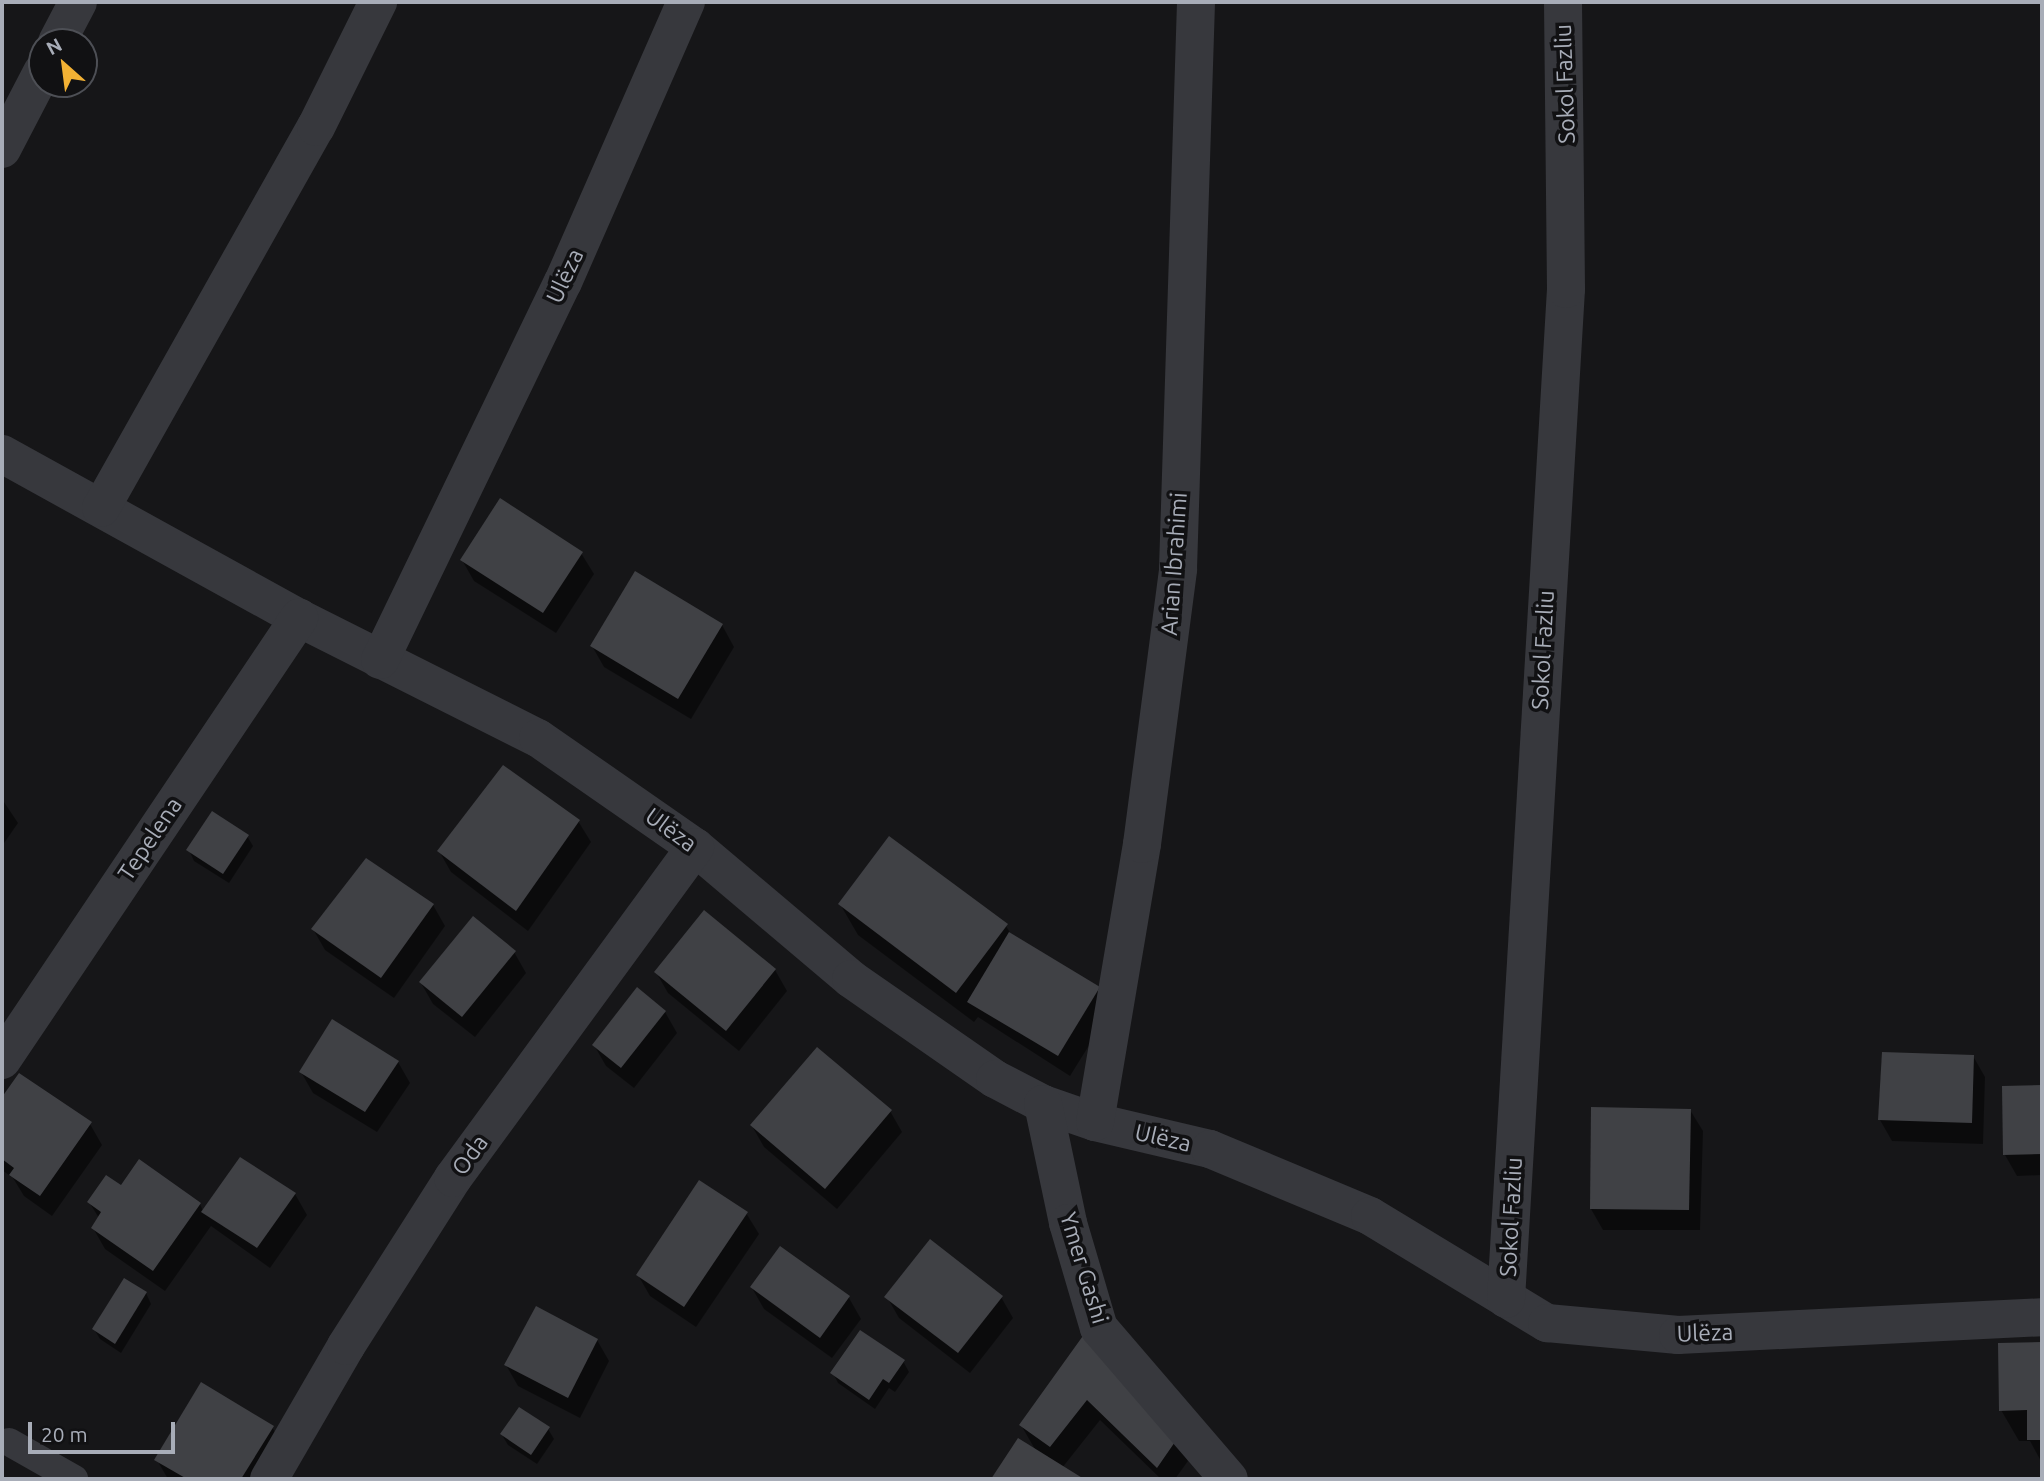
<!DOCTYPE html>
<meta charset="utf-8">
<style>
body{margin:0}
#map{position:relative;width:2044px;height:1481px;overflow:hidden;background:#161618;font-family:Ubuntu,sans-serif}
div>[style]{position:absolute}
.shadow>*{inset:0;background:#0007}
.building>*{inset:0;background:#404145}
.service>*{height:28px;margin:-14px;padding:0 14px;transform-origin:14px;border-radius:14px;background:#37383d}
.minor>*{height:38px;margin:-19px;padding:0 19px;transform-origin:19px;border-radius:19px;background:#37383d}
span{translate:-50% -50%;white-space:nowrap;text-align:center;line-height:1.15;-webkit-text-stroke:7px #111113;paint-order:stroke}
.street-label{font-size:23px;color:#a8adb8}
.frame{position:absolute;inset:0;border:4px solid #a8adb8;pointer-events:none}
.north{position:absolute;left:28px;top:28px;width:70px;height:70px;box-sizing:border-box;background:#111113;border:2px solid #4d4f55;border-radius:50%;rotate:332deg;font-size:19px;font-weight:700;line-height:28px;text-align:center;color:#a8adb8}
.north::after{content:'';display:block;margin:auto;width:24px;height:32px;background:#f2b134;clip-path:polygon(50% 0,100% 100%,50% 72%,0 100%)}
.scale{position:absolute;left:28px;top:1422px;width:147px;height:32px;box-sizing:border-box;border:4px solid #a8adb8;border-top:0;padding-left:9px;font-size:21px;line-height:24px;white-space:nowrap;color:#a8adb8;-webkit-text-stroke:5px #111113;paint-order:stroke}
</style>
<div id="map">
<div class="shadow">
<div style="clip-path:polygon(581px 553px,594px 574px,556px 633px,474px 581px,462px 560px)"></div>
<div style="clip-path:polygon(722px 625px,734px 647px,691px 719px,604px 667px,592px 646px)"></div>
<div style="clip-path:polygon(2px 799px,18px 823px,2px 846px)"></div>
<div style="clip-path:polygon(578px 821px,591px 842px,528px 931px,451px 872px,439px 851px)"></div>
<div style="clip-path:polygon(247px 836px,253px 846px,229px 883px,194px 861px,189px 850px)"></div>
<div style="clip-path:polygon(840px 904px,1006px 926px,1012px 936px,1099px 989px,1111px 1010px,1070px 1076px,978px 1017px,974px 1022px,858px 935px)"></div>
<div style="clip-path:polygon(433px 905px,445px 926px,394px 998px,325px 950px,313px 929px)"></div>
<div style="clip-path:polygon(514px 952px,526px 973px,475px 1037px,433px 1004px,421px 983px)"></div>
<div style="clip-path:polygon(775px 970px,787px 991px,739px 1051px,668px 993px,656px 972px)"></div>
<div style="clip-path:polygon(665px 1012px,677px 1033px,634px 1088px,606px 1066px,594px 1045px)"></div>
<div style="clip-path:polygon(1973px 1056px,1985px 1077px,1983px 1144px,1892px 1141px,1880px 1120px)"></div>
<div style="clip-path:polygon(398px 1062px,410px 1083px,377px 1132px,313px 1093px,301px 1072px)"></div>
<div style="clip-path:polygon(20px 1075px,90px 1124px,102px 1145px,52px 1216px,24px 1196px,13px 1178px,2px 1170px,2px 1100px)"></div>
<div style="clip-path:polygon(2042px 1087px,2042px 1175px,2017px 1176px,2005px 1155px,2004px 1088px)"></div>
<div style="clip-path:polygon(1690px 1110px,1703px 1131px,1700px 1230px,1603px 1230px,1591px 1209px)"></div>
<div style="clip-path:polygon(890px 1111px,902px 1132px,837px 1209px,764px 1147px,752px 1126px)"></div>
<div style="clip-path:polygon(121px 1187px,200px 1204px,203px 1211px,295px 1194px,307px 1215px,270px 1268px,211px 1226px,165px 1291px,105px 1249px,93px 1228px,99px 1218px,89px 1202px)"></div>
<div style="clip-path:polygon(746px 1213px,759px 1234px,696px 1327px,650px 1296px,638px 1275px)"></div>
<div style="clip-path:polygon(752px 1288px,849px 1298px,861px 1319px,832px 1358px,764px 1309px)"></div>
<div style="clip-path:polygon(146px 1293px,151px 1304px,121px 1353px,100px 1339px,94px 1329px)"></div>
<div style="clip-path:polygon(887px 1297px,1001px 1297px,1013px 1318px,970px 1373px,899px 1318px)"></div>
<div style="clip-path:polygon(1086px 1336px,1176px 1440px,1188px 1461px,1175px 1479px,1161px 1479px,1100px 1420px,1062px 1468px,1080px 1479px,993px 1479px,1019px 1440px,1036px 1451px,1021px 1425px)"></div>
<div style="clip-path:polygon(597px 1340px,609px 1361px,580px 1418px,518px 1386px,506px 1365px)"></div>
<div style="clip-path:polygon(2042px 1344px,2042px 1463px,2030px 1441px,2019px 1441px,2001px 1410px,2000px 1345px)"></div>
<div style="clip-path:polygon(903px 1361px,909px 1372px,895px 1392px,889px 1388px,875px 1409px,838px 1383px,833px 1373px)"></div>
<div style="clip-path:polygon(272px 1427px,284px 1448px,266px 1479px,168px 1479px,157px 1460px)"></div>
<div style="clip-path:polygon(548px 1429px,554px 1439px,537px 1464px,508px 1445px,502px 1435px)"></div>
</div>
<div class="building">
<div style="clip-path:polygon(500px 498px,583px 552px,543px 613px,460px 560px)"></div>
<div style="clip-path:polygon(635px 571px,723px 624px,678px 699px,590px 646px)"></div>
<div style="clip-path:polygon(503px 765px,580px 820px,516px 911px,437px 851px)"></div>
<div style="clip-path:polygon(212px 811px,249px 835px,223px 874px,186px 850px)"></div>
<div style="clip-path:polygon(889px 836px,1008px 924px,956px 993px,838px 904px)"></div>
<div style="clip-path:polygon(366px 858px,434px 904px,381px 978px,311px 929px)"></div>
<div style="clip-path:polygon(704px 910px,776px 969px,726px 1031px,654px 972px)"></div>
<div style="clip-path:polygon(473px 916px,516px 951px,462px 1017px,419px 982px)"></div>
<div style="clip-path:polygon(1009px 932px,1100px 987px,1058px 1056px,967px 1002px)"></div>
<div style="clip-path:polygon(637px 987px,666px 1011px,621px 1068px,592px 1045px)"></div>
<div style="clip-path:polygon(332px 1019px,399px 1061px,365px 1112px,299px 1072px)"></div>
<div style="clip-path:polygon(817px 1047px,892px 1110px,825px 1189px,750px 1125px)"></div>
<div style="clip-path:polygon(1882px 1052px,1974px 1055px,1972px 1123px,1878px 1120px)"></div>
<div style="clip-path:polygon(19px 1073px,92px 1122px,40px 1196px,9px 1175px,14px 1168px,2px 1159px,2px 1097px)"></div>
<div style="clip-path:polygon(2042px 1085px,2042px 1154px,2003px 1155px,2002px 1086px)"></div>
<div style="clip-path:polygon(1591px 1107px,1691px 1109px,1689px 1210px,1590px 1209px)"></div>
<div style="clip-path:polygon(240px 1157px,296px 1193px,257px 1248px,201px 1212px)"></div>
<div style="clip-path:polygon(139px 1159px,201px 1203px,153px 1271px,91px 1228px,101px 1212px,87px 1202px,106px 1175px,121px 1185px)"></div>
<div style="clip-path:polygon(699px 1180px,748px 1212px,684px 1307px,636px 1275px)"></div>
<div style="clip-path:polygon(930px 1239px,1003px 1296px,958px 1353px,884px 1297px)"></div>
<div style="clip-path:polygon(780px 1246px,850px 1296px,820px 1338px,750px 1287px)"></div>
<div style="clip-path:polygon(124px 1278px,147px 1292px,115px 1344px,92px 1329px)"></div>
<div style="clip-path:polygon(536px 1306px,598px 1339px,568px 1398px,504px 1365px)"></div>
<div style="clip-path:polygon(860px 1330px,905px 1360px,889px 1383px,883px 1379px,869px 1400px,830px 1373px)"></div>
<div style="clip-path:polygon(1085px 1333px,1177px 1439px,1157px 1468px,1087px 1400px,1050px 1447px,1019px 1425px)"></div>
<div style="clip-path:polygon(2042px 1342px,2042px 1440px,2027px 1440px,2027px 1410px,1999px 1411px,1998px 1343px)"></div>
<div style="clip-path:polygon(201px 1382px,274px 1426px,241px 1479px,187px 1479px,154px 1460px)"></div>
<div style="clip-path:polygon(519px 1407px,550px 1427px,531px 1455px,500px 1434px)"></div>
<div style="clip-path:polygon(1018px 1438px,1084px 1479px,991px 1479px)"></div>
</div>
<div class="service">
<div style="left:9px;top:1442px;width:75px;rotate:29.6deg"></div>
</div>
<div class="minor">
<div style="left:57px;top:42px;width:45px;rotate:-62.3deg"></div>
<div style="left:2px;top:149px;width:87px;rotate:-62.5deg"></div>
<div style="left:2px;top:454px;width:339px;rotate:28.9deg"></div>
<div style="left:299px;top:618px;width:267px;rotate:26.7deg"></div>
<div style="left:538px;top:738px;width:191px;rotate:34.8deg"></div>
<div style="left:695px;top:847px;width:204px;rotate:40.2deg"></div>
<div style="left:851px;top:979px;width:175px;rotate:34.8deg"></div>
<div style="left:995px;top:1079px;width:54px;rotate:27.5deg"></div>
<div style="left:1043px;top:1104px;width:55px;rotate:19.1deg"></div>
<div style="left:1095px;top:1122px;width:118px;rotate:13.2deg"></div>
<div style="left:1210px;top:1149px;width:173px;rotate:22.7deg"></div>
<div style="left:1370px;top:1216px;width:207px;rotate:31.2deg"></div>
<div style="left:1547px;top:1323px;width:132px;rotate:5.2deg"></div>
<div style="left:1678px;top:1335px;width:364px;rotate:-2.8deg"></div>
<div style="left:101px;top:508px;width:437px;rotate:-60.6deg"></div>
<div style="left:316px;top:127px;width:140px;rotate:-63.6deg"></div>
<div style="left:380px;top:660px;width:420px;rotate:-64.2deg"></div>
<div style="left:563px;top:282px;width:306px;rotate:-66.3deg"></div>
<div style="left:2px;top:1060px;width:533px;rotate:-56.1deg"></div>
<div style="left:1043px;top:1104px;width:122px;rotate:78.1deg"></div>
<div style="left:1068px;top:1223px;width:109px;rotate:73.6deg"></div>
<div style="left:1099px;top:1328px;width:199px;rotate:49.3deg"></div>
<div style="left:1095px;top:1122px;width:282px;rotate:-80.4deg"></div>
<div style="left:1142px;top:844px;width:277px;rotate:-82.5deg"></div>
<div style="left:1178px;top:569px;width:567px;rotate:-88.18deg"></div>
<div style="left:1506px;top:1299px;width:1012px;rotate:-86.6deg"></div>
<div style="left:1566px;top:289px;width:287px;rotate:-90.6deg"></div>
<div style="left:269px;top:1479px;width:154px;rotate:-59.9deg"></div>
<div style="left:346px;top:1346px;width:199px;rotate:-57.5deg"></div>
<div style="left:453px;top:1178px;width:410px;rotate:-53.8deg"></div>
</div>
<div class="street-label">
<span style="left:1565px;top:84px;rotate:-92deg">Sokol Fazliu</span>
<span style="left:565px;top:276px;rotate:-65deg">Ulëza</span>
<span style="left:1174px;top:564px;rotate:-86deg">Arian Ibrahimi</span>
<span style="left:1543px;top:650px;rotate:-87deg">Sokol Fazliu</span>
<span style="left:671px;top:830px;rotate:36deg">Ulëza</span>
<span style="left:150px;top:839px;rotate:-56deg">Tepelena</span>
<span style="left:1163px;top:1138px;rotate:13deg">Ulëza</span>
<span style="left:470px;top:1155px;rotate:-54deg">Oda</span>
<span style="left:1511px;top:1217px;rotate:-87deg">Sokol Fazliu</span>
<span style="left:1084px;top:1268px;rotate:73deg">Ymer Gashi</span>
<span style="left:1705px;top:1333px;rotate:-2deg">Ulëza</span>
</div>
<div class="frame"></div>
<div class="north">N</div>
<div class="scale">20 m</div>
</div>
